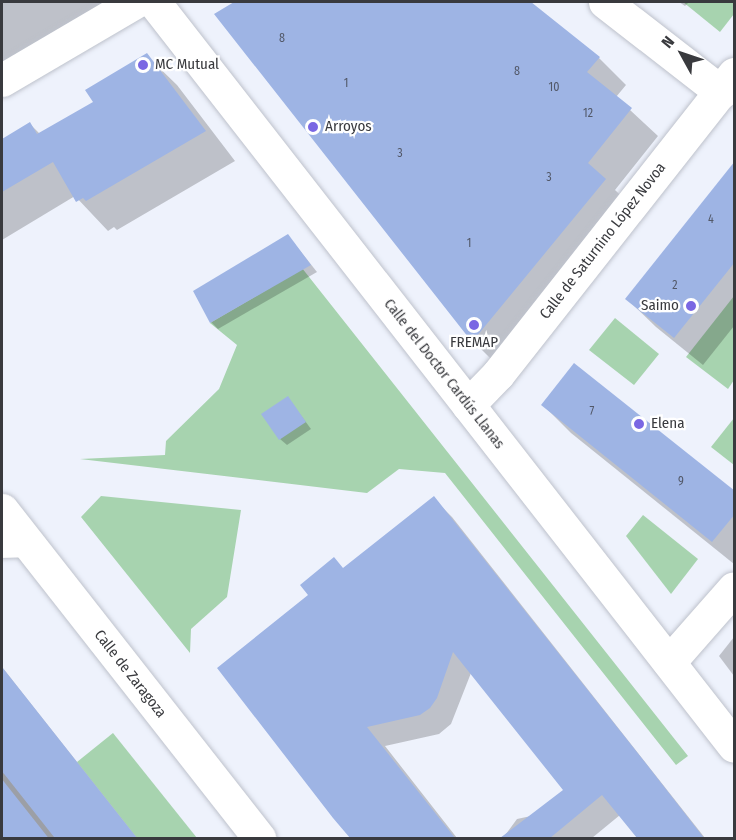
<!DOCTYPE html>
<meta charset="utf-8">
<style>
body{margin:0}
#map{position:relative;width:736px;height:840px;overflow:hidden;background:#eef2fc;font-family:"Fira Sans Condensed",sans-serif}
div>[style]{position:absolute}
.green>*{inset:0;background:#a7d3af}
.shadow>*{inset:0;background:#0003}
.building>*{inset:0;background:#9eb4e4}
.roads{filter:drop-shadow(0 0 2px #bec2cc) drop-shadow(0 0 2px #bec2cc)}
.lane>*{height:20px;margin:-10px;padding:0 10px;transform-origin:10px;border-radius:10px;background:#fff}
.street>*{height:33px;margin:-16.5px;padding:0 16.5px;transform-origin:16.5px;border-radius:16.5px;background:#fff}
.secondary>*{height:33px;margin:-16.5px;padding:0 16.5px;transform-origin:16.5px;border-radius:16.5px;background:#fff}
.rail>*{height:4.5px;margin:-2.25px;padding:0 2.25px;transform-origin:2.25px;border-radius:2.25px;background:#9c9fa6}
.dots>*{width:16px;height:16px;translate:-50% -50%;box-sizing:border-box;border:3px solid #fff;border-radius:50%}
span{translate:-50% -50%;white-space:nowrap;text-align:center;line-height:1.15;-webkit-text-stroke:4.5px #fff;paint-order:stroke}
.number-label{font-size:12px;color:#525868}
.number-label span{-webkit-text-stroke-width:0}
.poi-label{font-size:15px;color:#393a3e}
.left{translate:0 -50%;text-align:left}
.right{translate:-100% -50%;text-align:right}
.street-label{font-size:15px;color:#393a3e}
.frame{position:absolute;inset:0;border:3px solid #393a3e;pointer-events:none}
.north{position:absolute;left:652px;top:24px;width:60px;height:60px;-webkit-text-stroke:4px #fff;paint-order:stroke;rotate:310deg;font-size:16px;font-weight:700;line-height:24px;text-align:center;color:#393a3e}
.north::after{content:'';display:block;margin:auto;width:21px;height:27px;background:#393a3e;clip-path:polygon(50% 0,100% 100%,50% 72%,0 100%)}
</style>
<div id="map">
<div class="green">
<div style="clip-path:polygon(683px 2px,734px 2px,734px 14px,720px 32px)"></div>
<div style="clip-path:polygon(298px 263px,688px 756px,676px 765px,445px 473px,399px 469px,367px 493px,80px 459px,165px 455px,166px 441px,219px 389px,237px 345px,210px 323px,270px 288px)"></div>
<div style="clip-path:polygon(734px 296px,734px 380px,728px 389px,686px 357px)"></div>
<div style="clip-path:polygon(615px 318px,659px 354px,634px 385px,589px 350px)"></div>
<div style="clip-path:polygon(734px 418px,734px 465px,711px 447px)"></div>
<div style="clip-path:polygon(101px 496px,241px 510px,227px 597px,191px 629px,190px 653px,81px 517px)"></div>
<div style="clip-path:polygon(643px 515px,698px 559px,671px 594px,626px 536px)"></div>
<div style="clip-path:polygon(113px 733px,197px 838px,137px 838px,77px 762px)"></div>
</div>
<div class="shadow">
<div style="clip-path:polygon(2px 2px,120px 2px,2px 76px)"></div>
<div style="clip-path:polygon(237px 2px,528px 2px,599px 58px,626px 85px,616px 97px,658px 136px,615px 190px,633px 207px,500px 368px,473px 341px,216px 14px)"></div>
<div style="clip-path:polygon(679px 2px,689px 2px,685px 6px)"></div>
<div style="clip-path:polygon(146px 55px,177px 85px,235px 161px,117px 230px,114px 227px,108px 231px,75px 196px,2px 240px,2px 140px,30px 124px,40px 134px,95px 103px)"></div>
<div style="clip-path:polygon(734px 165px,734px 326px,703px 365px,656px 327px,627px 299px)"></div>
<div style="clip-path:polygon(294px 243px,317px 272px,218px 329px,211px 322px,195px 292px)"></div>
<div style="clip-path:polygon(288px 398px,311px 429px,287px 445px,280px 439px)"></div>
<div style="clip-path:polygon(543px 405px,734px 493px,734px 564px,571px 433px)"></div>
<div style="clip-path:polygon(433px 498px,452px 517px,705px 838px,713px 838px,638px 838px,620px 815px,592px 838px,503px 838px,517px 819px,531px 816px,565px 790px,471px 673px,451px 724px,439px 734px,385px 746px,457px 838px,351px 838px,219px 668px)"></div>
<div style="clip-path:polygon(734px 637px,734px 676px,719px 656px)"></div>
<div style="clip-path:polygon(2px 667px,137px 838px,2px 837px)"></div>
</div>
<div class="building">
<div style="clip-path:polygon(234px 2px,531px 2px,600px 57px,587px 72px,632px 108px,588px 163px,606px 179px,472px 342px,214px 14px)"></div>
<div style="clip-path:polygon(147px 53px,206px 131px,86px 201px,83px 198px,76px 202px,53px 162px,2px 192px,2px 139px,30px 122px,37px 134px,93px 102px,85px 90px)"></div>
<div style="clip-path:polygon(735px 161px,735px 262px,674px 338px,625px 299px)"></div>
<div style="clip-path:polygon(288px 234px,311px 265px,210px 323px,193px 291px)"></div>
<div style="clip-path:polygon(574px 363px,735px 491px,735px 514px,712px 542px,541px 405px)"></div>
<div style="clip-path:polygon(288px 396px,306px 422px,279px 440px,261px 414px)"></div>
<div style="clip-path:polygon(434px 496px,644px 761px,704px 838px,637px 838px,602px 795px,550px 838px,500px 838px,563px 790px,453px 652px,437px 698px,430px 708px,420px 715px,367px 727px,455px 838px,350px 838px,333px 818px,217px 668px,308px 595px,300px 585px,334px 557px,343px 568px)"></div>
<div style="clip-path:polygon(2px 667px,137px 838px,2px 838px)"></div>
</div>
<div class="roads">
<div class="lane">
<div style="left:2px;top:548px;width:29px;rotate:-2deg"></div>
</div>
<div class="street">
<div style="left:154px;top:2px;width:943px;rotate:52.06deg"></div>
<div style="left:605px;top:2px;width:147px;rotate:37.8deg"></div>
<div style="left:468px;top:405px;width:43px;rotate:-45.9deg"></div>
<div style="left:498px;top:374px;width:382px;rotate:-51.8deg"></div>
<div style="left:669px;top:662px;width:98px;rotate:-48.7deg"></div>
</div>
<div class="secondary">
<div style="left:2px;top:80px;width:154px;rotate:-30.4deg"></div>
<div style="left:2px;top:510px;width:417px;rotate:51.9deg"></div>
</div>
</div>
<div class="rail">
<div style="left:2px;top:775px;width:80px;rotate:51.6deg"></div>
</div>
<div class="dots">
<div style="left:143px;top:65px;background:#7a67e3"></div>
<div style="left:313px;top:127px;background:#7a67e3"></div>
<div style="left:691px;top:306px;background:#7a67e3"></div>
<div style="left:474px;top:325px;background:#7a67e3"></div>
<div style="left:639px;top:424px;background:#7a67e3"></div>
</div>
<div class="number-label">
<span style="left:282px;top:39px">8</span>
<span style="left:517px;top:72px">8</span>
<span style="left:346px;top:84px">1</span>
<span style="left:554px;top:88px">10</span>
<span style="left:588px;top:114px">12</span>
<span style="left:400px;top:154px">3</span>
<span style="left:549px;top:178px">3</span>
<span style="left:711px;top:220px">4</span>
<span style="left:469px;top:244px">1</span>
<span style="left:675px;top:286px">2</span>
<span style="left:592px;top:412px">7</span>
<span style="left:681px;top:482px">9</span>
</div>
<div class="poi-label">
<span class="left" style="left:155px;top:65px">MC Mutual</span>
<span class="left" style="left:325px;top:127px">Arroyos</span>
<span class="right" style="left:679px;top:306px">Saimo</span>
<span style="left:474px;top:343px">FREMAP</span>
<span class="left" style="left:651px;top:424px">Elena</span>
</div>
<div class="street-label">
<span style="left:603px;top:241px;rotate:-52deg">Calle de Saturnino López Novoa</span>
<span style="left:444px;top:374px;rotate:52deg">Calle del Doctor Cardús Llanas</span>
<span style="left:130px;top:674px;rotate:52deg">Calle de Zaragoza</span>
</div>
<div class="frame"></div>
<div class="north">N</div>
</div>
